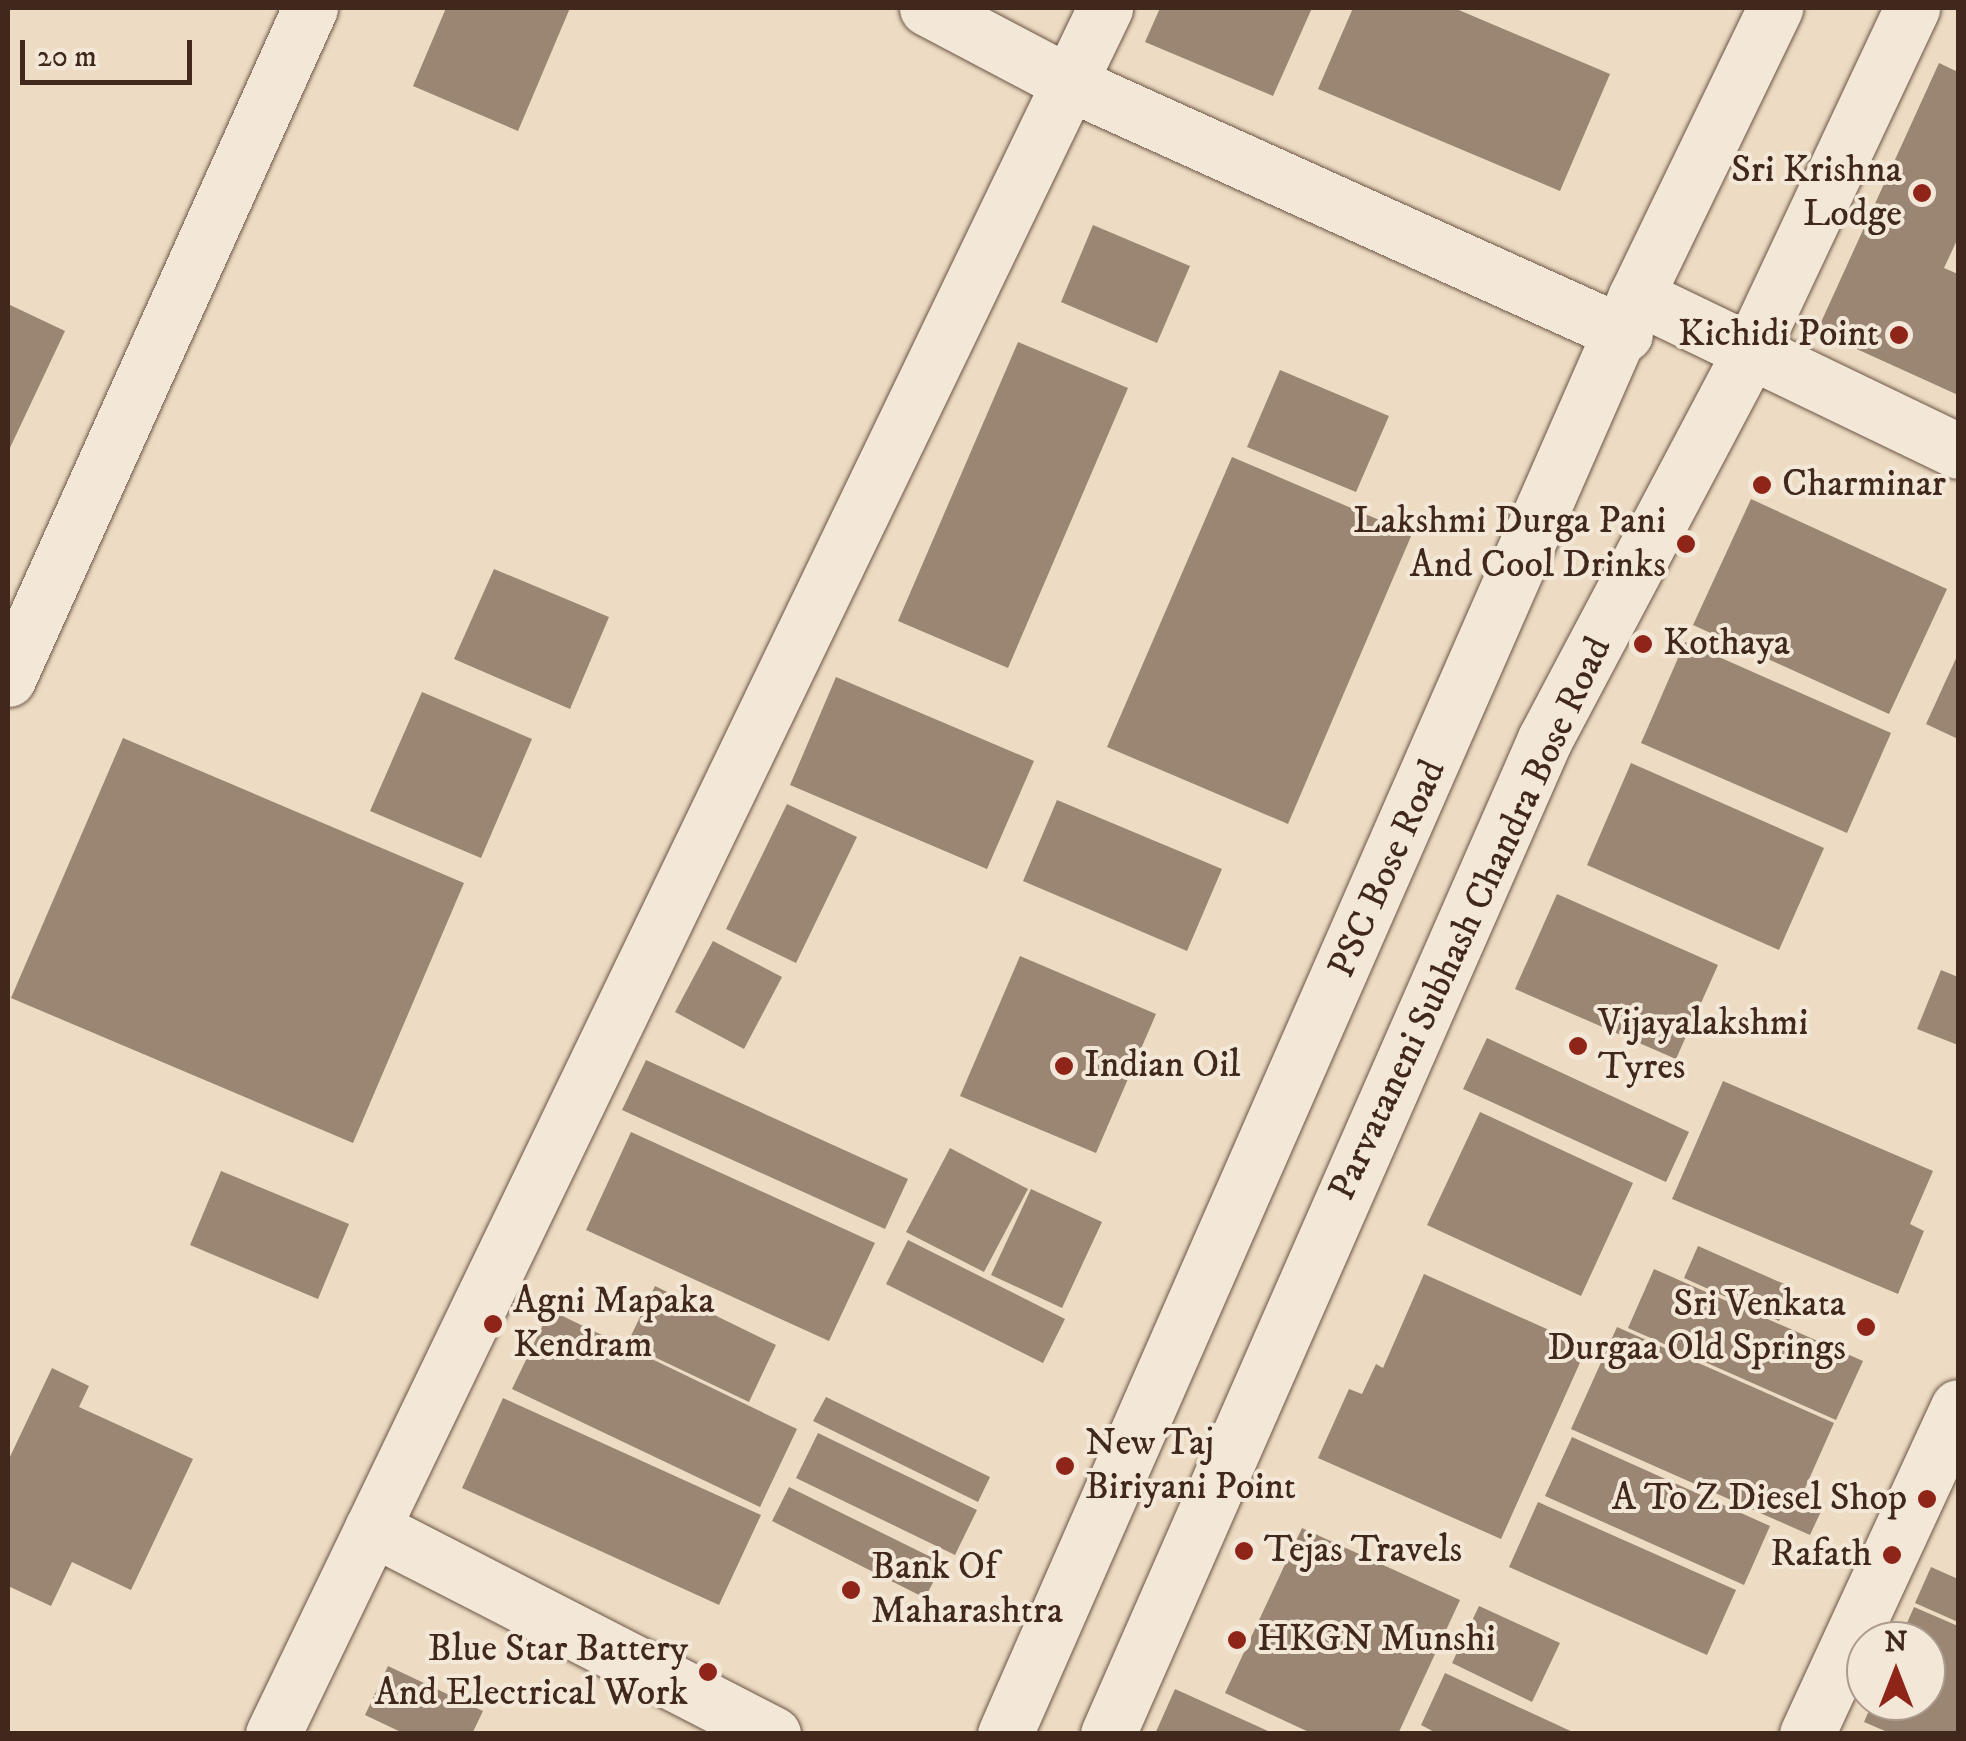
<!DOCTYPE html>
<style>
body{margin:0}
#map{position:relative;width:1966px;height:1741px;overflow:hidden;background:#eddcc3;font-family:"IM FELL DW Pica",serif}
div>[style]{position:absolute}
.building>*{inset:0;background:#9a8673}
.roads{filter:drop-shadow(0 0 2px #6c5546) drop-shadow(0 0 2px #6c5546)}
.minor>*{height:55px;margin:-27.5px;padding:0 27.5px;transform-origin:27.5px;border-radius:27.5px;background:#f3e8d8}
.dots>*{width:28px;height:28px;translate:-50% -50%;box-sizing:border-box;border:5px solid #f3e8d8;border-radius:50%}
span{translate:-50% -50%;white-space:nowrap;text-align:center;line-height:1.15;-webkit-text-stroke:8px #f3e8d8;paint-order:stroke}
.poi-label{font-size:38px;color:#41281d}
.right{translate:-100% -50%;text-align:right}
.left{translate:0 -50%;text-align:left}
.street-label{font-size:38px;color:#41281d}
.frame{position:absolute;inset:0;border:10px solid #41281d;pointer-events:none}
.north{position:absolute;left:1846px;top:1621px;width:100px;height:100px;box-sizing:border-box;background:#f3e8d8;border:2px solid #ac9b8d;border-radius:50%;rotate:0deg;font-size:28px;font-weight:700;line-height:40px;text-align:center;color:#41281d}
.north::after{content:'';display:block;margin:auto;width:35px;height:45px;background:#8f2418;clip-path:polygon(50% 0,100% 100%,50% 72%,0 100%)}
.scale{position:absolute;left:20px;top:40px;width:172px;height:45px;box-sizing:border-box;border:5px solid #41281d;border-top:0;padding-left:12px;font-size:30px;line-height:35px;white-space:nowrap;color:#41281d;-webkit-text-stroke:8px #f3e8d8;paint-order:stroke}
</style>
<div id="map">
<div class="building">
<div style="clip-path:polygon(446px 8px,570px 8px,518px 131px,413px 86px)"></div>
<div style="clip-path:polygon(1160px 8px,1312px 8px,1273px 96px,1145px 42px)"></div>
<div style="clip-path:polygon(1353px 8px,1454px 8px,1610px 74px,1560px 191px,1318px 89px)"></div>
<div style="clip-path:polygon(1939px 63px,1958px 72px,1958px 238px,1944px 268px,1958px 274px,1958px 395px,1817px 331px)"></div>
<div style="clip-path:polygon(1093px 225px,1190px 266px,1157px 343px,1061px 302px)"></div>
<div style="clip-path:polygon(8px 304px,65px 331px,8px 452px)"></div>
<div style="clip-path:polygon(1018px 342px,1128px 388px,1008px 668px,898px 621px)"></div>
<div style="clip-path:polygon(1280px 370px,1389px 416px,1356px 492px,1247px 447px)"></div>
<div style="clip-path:polygon(1232px 457px,1412px 534px,1288px 824px,1107px 747px)"></div>
<div style="clip-path:polygon(1751px 499px,1947px 589px,1889px 714px,1693px 625px)"></div>
<div style="clip-path:polygon(494px 569px,609px 617px,570px 709px,454px 659px)"></div>
<div style="clip-path:polygon(1685px 642px,1891px 733px,1847px 833px,1641px 743px)"></div>
<div style="clip-path:polygon(1958px 654px,1958px 739px,1926px 724px)"></div>
<div style="clip-path:polygon(836px 677px,1034px 761px,987px 869px,790px 785px)"></div>
<div style="clip-path:polygon(422px 692px,532px 739px,481px 858px,370px 811px)"></div>
<div style="clip-path:polygon(123px 738px,464px 883px,353px 1143px,11px 998px)"></div>
<div style="clip-path:polygon(1631px 763px,1824px 848px,1779px 950px,1587px 865px)"></div>
<div style="clip-path:polygon(1057px 800px,1222px 869px,1187px 951px,1023px 881px)"></div>
<div style="clip-path:polygon(787px 804px,857px 837px,796px 963px,726px 929px)"></div>
<div style="clip-path:polygon(1557px 894px,1718px 965px,1676px 1059px,1515px 989px)"></div>
<div style="clip-path:polygon(713px 941px,782px 977px,744px 1049px,675px 1012px)"></div>
<div style="clip-path:polygon(1020px 956px,1156px 1014px,1096px 1153px,960px 1096px)"></div>
<div style="clip-path:polygon(1941px 970px,1958px 977px,1958px 1045px,1917px 1029px)"></div>
<div style="clip-path:polygon(1487px 1038px,1689px 1132px,1666px 1182px,1463px 1089px)"></div>
<div style="clip-path:polygon(646px 1060px,908px 1179px,885px 1229px,622px 1110px)"></div>
<div style="clip-path:polygon(1723px 1081px,1933px 1171px,1910px 1224px,1924px 1231px,1898px 1294px,1672px 1199px)"></div>
<div style="clip-path:polygon(1480px 1112px,1633px 1183px,1581px 1296px,1427px 1225px)"></div>
<div style="clip-path:polygon(631px 1132px,875px 1243px,829px 1341px,586px 1230px)"></div>
<div style="clip-path:polygon(950px 1148px,1028px 1189px,984px 1272px,906px 1232px)"></div>
<div style="clip-path:polygon(221px 1171px,349px 1224px,318px 1299px,190px 1245px)"></div>
<div style="clip-path:polygon(1031px 1189px,1102px 1222px,1062px 1308px,991px 1275px)"></div>
<div style="clip-path:polygon(908px 1240px,1065px 1319px,1043px 1363px,886px 1284px)"></div>
<div style="clip-path:polygon(1698px 1246px,1793px 1288px,1779px 1321px,1684px 1278px)"></div>
<div style="clip-path:polygon(1654px 1269px,1863px 1361px,1836px 1420px,1628px 1328px)"></div>
<div style="clip-path:polygon(1424px 1274px,1587px 1347px,1501px 1539px,1318px 1458px,1349px 1389px,1362px 1394px,1376px 1364px,1383px 1368px)"></div>
<div style="clip-path:polygon(655px 1286px,776px 1345px,749px 1402px,627px 1344px)"></div>
<div style="clip-path:polygon(550px 1310px,797px 1429px,760px 1507px,512px 1389px)"></div>
<div style="clip-path:polygon(1617px 1327px,1834px 1423px,1802px 1495px,1824px 1505px,1810px 1535px,1571px 1429px)"></div>
<div style="clip-path:polygon(52px 1368px,89px 1386px,79px 1407px,193px 1459px,131px 1590px,72px 1562px,51px 1606px,8px 1586px,8px 1461px)"></div>
<div style="clip-path:polygon(826px 1397px,990px 1477px,978px 1502px,813px 1421px)"></div>
<div style="clip-path:polygon(503px 1398px,761px 1515px,719px 1605px,462px 1488px)"></div>
<div style="clip-path:polygon(818px 1433px,977px 1510px,955px 1555px,796px 1478px)"></div>
<div style="clip-path:polygon(1572px 1437px,1770px 1526px,1744px 1585px,1545px 1496px)"></div>
<div style="clip-path:polygon(789px 1487px,943px 1563px,925px 1598px,772px 1521px)"></div>
<div style="clip-path:polygon(1538px 1502px,1736px 1590px,1707px 1655px,1509px 1567px)"></div>
<div style="clip-path:polygon(1302px 1528px,1460px 1600px,1398px 1734px,1313px 1734px,1225px 1693px)"></div>
<div style="clip-path:polygon(1931px 1567px,1958px 1579px,1958px 1622px,1915px 1603px)"></div>
<div style="clip-path:polygon(1479px 1606px,1560px 1643px,1532px 1702px,1452px 1663px)"></div>
<div style="clip-path:polygon(1914px 1607px,1958px 1626px,1958px 1734px,1892px 1734px,1864px 1722px,1873px 1701px,1926px 1701px,1926px 1641px,1899px 1641px)"></div>
<div style="clip-path:polygon(388px 1666px,483px 1711px,472px 1734px,405px 1734px,365px 1715px)"></div>
<div style="clip-path:polygon(1445px 1673px,1577px 1734px,1438px 1734px,1421px 1725px)"></div>
<div style="clip-path:polygon(1175px 1689px,1275px 1734px,1155px 1734px)"></div>
</div>
<div class="roads">
<div class="minor">
<div style="left:927px;top:8px;width:161px;rotate:27.8deg"></div>
<div style="left:1069px;top:83px;width:610px;rotate:24.3deg"></div>
<div style="left:1636px;top:296px;width:357px;rotate:25.7deg"></div>
<div style="left:8px;top:679px;width:736px;rotate:-65.77deg"></div>
<div style="left:372px;top:1528px;width:451px;rotate:27.2deg"></div>
<div style="left:273px;top:1734px;width:1916px;rotate:-64.26deg"></div>
<div style="left:1005px;top:1734px;width:1570px;rotate:-66.31deg"></div>
<div style="left:1636px;top:296px;width:320px;rotate:-64.2deg"></div>
<div style="left:1108px;top:1734px;width:1087px;rotate:-66.29deg"></div>
<div style="left:1545px;top:739px;width:445px;rotate:-62.1deg"></div>
<div style="left:1753px;top:346px;width:374px;rotate:-64.8deg"></div>
<div style="left:1807px;top:1734px;width:360px;rotate:-65.2deg"></div>
</div>
</div>
<div class="dots">
<div style="left:1922px;top:193px;background:#8f2418"></div>
<div style="left:1899px;top:335px;background:#8f2418"></div>
<div style="left:1762px;top:485px;background:#8f2418"></div>
<div style="left:1686px;top:544px;background:#8f2418"></div>
<div style="left:1643px;top:644px;background:#8f2418"></div>
<div style="left:1578px;top:1046px;background:#8f2418"></div>
<div style="left:1064px;top:1066px;background:#8f2418"></div>
<div style="left:493px;top:1324px;background:#8f2418"></div>
<div style="left:1866px;top:1327px;background:#8f2418"></div>
<div style="left:1065px;top:1466px;background:#8f2418"></div>
<div style="left:1927px;top:1499px;background:#8f2418"></div>
<div style="left:1244px;top:1551px;background:#8f2418"></div>
<div style="left:1892px;top:1555px;background:#8f2418"></div>
<div style="left:851px;top:1590px;background:#8f2418"></div>
<div style="left:1237px;top:1640px;background:#8f2418"></div>
<div style="left:708px;top:1672px;background:#8f2418"></div>
</div>
<div class="poi-label">
<span class="right" style="left:1902px;top:193px">Sri Krishna<br>Lodge</span>
<span class="right" style="left:1879px;top:335px">Kichidi Point</span>
<span class="left" style="left:1782px;top:485px">Charminar</span>
<span class="right" style="left:1666px;top:544px">Lakshmi Durga Pani<br>And Cool Drinks</span>
<span class="left" style="left:1663px;top:644px">Kothaya</span>
<span class="left" style="left:1598px;top:1046px">Vijayalakshmi<br>Tyres</span>
<span class="left" style="left:1084px;top:1066px">Indian Oil</span>
<span class="left" style="left:513px;top:1324px">Agni Mapaka<br>Kendram</span>
<span class="right" style="left:1846px;top:1327px">Sri Venkata<br>Durgaa Old Springs</span>
<span class="left" style="left:1085px;top:1466px">New Taj<br>Biriyani Point</span>
<span class="right" style="left:1907px;top:1499px">A To Z Diesel Shop</span>
<span class="left" style="left:1264px;top:1551px">Tejas Travels</span>
<span class="right" style="left:1872px;top:1555px">Rafath</span>
<span class="left" style="left:871px;top:1590px">Bank Of<br>Maharashtra</span>
<span class="left" style="left:1257px;top:1640px">HKGN Munshi</span>
<span class="right" style="left:688px;top:1672px">Blue Star Battery<br>And Electrical Work</span>
</div>
<div class="street-label">
<span style="left:1388px;top:869px;rotate:-66deg">PSC Bose Road</span>
<span style="left:1471px;top:919px;rotate:-65deg">Parvataneni Subhash Chandra Bose Road</span>
</div>
<div class="frame"></div>
<div class="north">N</div>
<div class="scale">20 m</div>
</div>
